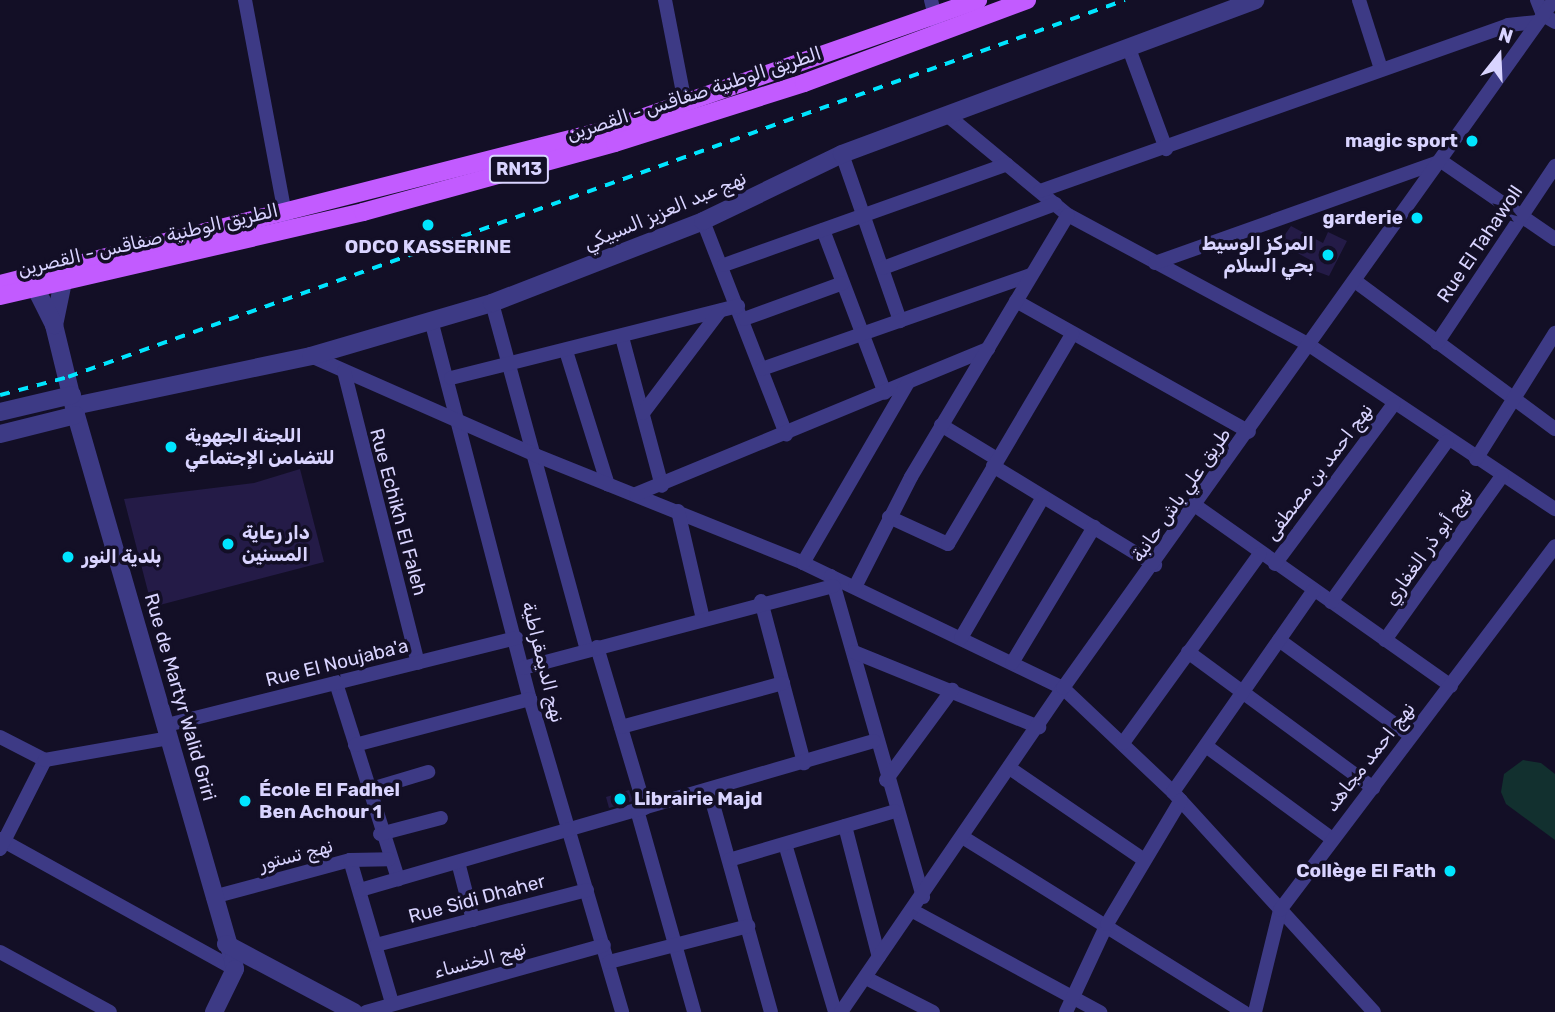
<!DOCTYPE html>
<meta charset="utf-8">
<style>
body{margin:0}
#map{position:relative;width:1555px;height:1012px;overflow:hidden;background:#130f26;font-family:Rubik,Vazirmatn,sans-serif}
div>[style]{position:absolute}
.green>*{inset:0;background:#12302f}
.building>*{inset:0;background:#241b47}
.minor>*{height:14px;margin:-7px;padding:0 7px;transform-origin:7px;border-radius:7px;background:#3d3a85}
.tertiary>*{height:18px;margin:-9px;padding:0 9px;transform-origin:9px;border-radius:9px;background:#3d3a85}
.primary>*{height:18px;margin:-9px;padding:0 9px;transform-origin:9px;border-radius:9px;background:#c25bff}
.rail>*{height:3.5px;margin-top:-1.75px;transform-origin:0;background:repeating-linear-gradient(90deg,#00e5ff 0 10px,transparent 0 19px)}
.dots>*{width:19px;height:19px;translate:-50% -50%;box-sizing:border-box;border:4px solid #130f26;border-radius:50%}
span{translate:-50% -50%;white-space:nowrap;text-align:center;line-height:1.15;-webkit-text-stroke:7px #130f26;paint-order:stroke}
.shield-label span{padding:2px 5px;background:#130f26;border:2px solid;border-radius:5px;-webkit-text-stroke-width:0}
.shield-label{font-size:18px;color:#d9d4ff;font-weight:700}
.street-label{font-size:19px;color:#d9d4ff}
.poi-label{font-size:19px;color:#d9d4ff;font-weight:700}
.right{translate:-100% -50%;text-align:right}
.left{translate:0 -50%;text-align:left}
.north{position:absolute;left:1464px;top:21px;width:70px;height:70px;-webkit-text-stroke:5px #130f26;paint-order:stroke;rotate:18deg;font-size:19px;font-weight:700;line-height:28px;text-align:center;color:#d9d4ff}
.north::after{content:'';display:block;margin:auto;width:24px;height:32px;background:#d9d4ff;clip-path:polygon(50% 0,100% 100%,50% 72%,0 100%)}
</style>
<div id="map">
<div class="green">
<div style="clip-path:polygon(1523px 760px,1541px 763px,1555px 774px,1555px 840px,1506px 804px,1501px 792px,1504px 774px)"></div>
</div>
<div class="building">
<div style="clip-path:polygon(1291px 226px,1323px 243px,1328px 232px,1347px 241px,1329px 276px,1310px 269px,1314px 262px,1279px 243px)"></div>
<div style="clip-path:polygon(300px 469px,324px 562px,152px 607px,124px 499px,254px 483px)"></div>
<div style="clip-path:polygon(629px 790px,633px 801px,609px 808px,606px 797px)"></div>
</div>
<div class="minor">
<div style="left:245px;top:0;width:224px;rotate:79.4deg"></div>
<div style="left:665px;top:0;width:115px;rotate:79deg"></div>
<div style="left:931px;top:0;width:25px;rotate:76deg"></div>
<div style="left:1359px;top:0;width:72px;rotate:72.3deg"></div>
<div style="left:1537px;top:0;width:16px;rotate:68deg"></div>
<div style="left:1543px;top:15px;width:14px;rotate:30deg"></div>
<div style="left:1128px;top:46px;width:110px;rotate:69.7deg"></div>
<div style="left:947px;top:115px;width:157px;rotate:39.6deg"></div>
<div style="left:1068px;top:215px;width:274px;rotate:28.3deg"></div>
<div style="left:1309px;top:345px;width:296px;rotate:33.7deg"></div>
<div style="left:842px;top:154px;width:177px;rotate:70.8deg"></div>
<div style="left:1040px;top:191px;width:497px;rotate:-19.5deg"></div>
<div style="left:1508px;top:25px;width:30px;rotate:-6deg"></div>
<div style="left:703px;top:221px;width:229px;rotate:68.7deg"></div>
<div style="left:823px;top:230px;width:174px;rotate:69.2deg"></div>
<div style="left:1155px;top:263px;width:304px;rotate:-19.6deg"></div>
<div style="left:1441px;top:161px;width:138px;rotate:34.4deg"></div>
<div style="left:724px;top:265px;width:300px;rotate:-19.6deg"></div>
<div style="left:883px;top:268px;width:184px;rotate:-20.4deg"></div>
<div style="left:1355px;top:281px;width:249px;rotate:36.5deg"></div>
<div style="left:1016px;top:301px;width:267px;rotate:29.3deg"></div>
<div style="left:492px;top:303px;width:360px;rotate:74.7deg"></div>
<div style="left:744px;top:319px;width:105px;rotate:-20deg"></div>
<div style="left:431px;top:320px;width:392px;rotate:75.4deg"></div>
<div style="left:530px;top:699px;width:326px;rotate:73.6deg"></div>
<div style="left:622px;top:337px;width:154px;rotate:75deg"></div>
<div style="left:1437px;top:343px;width:213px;rotate:-56.3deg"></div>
<div style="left:566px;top:351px;width:140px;rotate:72.6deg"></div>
<div style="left:311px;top:356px;width:245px;rotate:23.8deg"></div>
<div style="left:535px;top:455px;width:289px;rotate:21.9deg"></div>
<div style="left:803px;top:563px;width:288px;rotate:25.7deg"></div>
<div style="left:1063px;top:688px;width:151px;rotate:43.4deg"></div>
<div style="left:1173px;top:792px;width:298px;rotate:47.6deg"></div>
<div style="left:762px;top:369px;width:285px;rotate:-19.3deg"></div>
<div style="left:344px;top:371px;width:301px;rotate:75.8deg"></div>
<div style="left:451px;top:378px;width:296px;rotate:-14.1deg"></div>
<div style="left:643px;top:413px;width:128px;rotate:-53deg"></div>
<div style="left:941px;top:425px;width:66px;rotate:31.3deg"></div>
<div style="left:1476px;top:459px;width:149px;rotate:-57.9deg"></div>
<div style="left:993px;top:466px;width:190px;rotate:31.4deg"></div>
<div style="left:636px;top:494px;width:381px;rotate:-22.4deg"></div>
<div style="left:1196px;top:506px;width:312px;rotate:35.2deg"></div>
<div style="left:678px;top:511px;width:111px;rotate:77deg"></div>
<div style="left:889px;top:517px;width:65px;rotate:24.6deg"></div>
<div style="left:948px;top:544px;width:244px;rotate:-59.4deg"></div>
<div style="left:803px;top:563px;width:207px;rotate:-59.8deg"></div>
<div style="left:1275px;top:564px;width:199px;rotate:-53.4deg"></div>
<div style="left:831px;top:576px;width:334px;rotate:74deg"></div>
<div style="left:855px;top:587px;width:123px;rotate:-63deg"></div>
<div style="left:911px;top:477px;width:305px;rotate:-59.1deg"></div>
<div style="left:761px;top:601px;width:168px;rotate:75.1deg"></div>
<div style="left:1331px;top:602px;width:198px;rotate:-54.2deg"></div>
<div style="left:961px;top:638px;width:163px;rotate:-59.8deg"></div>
<div style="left:1279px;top:640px;width:163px;rotate:36deg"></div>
<div style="left:1385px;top:640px;width:201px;rotate:-54.5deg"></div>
<div style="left:597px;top:647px;width:168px;rotate:73.4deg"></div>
<div style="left:854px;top:652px;width:200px;rotate:22.1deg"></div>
<div style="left:1188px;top:652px;width:230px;rotate:36.3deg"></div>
<div style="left:1012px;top:663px;width:159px;rotate:-58.9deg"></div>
<div style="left:523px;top:668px;width:321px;rotate:-14.8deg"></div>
<div style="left:336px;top:683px;width:206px;rotate:72.4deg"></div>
<div style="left:167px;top:725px;width:360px;rotate:-14deg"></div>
<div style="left:621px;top:727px;width:168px;rotate:-15.2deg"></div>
<div style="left:0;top:737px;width:51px;rotate:27.1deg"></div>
<div style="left:1123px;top:743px;width:233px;rotate:-54.1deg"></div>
<div style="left:355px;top:745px;width:181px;rotate:-14.7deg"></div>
<div style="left:1206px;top:746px;width:155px;rotate:36.4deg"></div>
<div style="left:1011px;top:769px;width:160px;rotate:34.3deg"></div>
<div style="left:886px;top:780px;width:112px;rotate:-53.7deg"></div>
<div style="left:368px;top:790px;width:63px;rotate:-16.7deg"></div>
<div style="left:709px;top:790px;width:230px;rotate:74.4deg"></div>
<div style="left:1173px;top:792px;width:246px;rotate:-55.1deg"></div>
<div style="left:637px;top:810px;width:210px;rotate:74.2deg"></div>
<div style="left:845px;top:826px;width:135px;rotate:75.5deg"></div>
<div style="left:380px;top:834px;width:63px;rotate:-14.7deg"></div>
<div style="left:964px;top:838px;width:330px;rotate:31.9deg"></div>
<div style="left:0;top:839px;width:269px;rotate:29deg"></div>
<div style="left:785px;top:844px;width:175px;rotate:73.4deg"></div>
<div style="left:0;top:849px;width:100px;rotate:-63.2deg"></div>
<div style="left:45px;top:760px;width:127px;rotate:-10deg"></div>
<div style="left:350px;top:860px;width:149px;rotate:73.6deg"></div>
<div style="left:729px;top:860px;width:173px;rotate:-16.4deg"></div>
<div style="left:458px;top:862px;width:60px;rotate:75.5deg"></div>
<div style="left:360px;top:890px;width:535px;rotate:-16.17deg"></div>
<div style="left:213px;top:897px;width:142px;rotate:-15.1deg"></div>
<div style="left:350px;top:860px;width:39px;rotate:-1deg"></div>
<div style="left:913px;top:911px;width:213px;rotate:28.4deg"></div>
<div style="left:376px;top:945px;width:218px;rotate:-14.6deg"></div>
<div style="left:0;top:952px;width:125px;rotate:28.6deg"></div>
<div style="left:609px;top:962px;width:144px;rotate:-14.5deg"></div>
<div style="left:866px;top:978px;width:75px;rotate:26.9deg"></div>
<div style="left:366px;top:1012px;width:247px;rotate:-15.7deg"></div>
<div style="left:841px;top:1012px;width:393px;rotate:-55.6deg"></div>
<div style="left:1063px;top:688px;width:845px;rotate:-54.49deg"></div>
<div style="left:1066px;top:1012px;width:97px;rotate:-65deg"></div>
<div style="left:1107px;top:924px;width:144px;rotate:-59.2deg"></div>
<div style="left:1255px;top:1012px;width:105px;rotate:-76.2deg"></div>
<div style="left:1280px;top:910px;width:456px;rotate:-52.9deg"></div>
</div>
<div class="tertiary">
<div style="left:60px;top:269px;width:13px;rotate:77deg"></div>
<div style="left:63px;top:282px;width:44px;rotate:101.8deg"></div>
<div style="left:54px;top:325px;width:93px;rotate:76.3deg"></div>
<div style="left:76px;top:415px;width:567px;rotate:73.93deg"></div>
<div style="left:233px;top:960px;width:9px;rotate:77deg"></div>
<div style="left:235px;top:969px;width:48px;rotate:116deg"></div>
<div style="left:30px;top:277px;width:54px;rotate:63.4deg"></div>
<div style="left:74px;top:406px;width:242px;rotate:-11.9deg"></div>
<div style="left:311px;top:356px;width:189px;rotate:-16.3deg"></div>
<div style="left:492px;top:303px;width:226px;rotate:-21.2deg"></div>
<div style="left:703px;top:221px;width:154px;rotate:-25.7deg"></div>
<div style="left:842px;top:154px;width:441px;rotate:-20.4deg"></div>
<div style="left:0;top:412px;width:74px;rotate:-13.3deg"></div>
<div style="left:0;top:434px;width:78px;rotate:-14deg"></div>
<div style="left:226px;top:944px;width:145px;rotate:28deg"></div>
</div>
<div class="primary">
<div style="left:0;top:284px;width:629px;rotate:-14.26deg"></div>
<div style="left:610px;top:129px;width:390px;rotate:-19.3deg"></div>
<div style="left:0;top:296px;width:373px;rotate:-13deg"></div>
<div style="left:363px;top:212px;width:261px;rotate:-15.3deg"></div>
<div style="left:615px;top:143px;width:198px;rotate:-17.6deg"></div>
<div style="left:804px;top:83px;width:238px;rotate:-20.4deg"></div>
</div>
<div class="rail">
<div style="left:0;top:395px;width:70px;rotate:-14.8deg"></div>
<div style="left:68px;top:377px;width:1122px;rotate:-19.63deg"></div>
</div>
<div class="dots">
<div style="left:1472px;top:141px;background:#00e5ff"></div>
<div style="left:1417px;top:218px;background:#00e5ff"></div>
<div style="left:428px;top:225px;background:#00e5ff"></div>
<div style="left:1328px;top:255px;background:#00e5ff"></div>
<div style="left:171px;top:447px;background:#00e5ff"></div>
<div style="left:228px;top:544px;background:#00e5ff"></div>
<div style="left:68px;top:557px;background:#00e5ff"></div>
<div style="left:620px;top:799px;background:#00e5ff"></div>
<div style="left:245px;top:801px;background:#00e5ff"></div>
<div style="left:1450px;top:871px;background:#00e5ff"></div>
</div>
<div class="shield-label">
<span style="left:519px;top:169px">RN13</span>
</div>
<div class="street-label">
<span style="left:694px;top:94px;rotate:-18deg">الطريق الوطنية صفاقس - القصرين</span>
<span style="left:665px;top:211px;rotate:-23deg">نهج عبد العزيز السبيكي</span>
<span style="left:148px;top:240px;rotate:-13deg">الطريق الوطنية صفاقس - القصرين</span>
<span style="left:1480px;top:244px;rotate:-56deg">Rue El Tahawoll</span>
<span style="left:1319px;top:472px;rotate:-53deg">نهج احمد بن مصطفى</span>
<span style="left:1181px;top:495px;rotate:-55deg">طريق علي باش حانبة</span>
<span style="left:398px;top:512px;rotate:75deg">Rue Echikh El Faleh</span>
<span style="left:1428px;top:547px;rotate:-55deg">نهج أبو ذر الغفاري</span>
<span style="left:543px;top:662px;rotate:76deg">نهج الديمقراطية</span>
<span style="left:337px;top:663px;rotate:-14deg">Rue El Noujaba'a</span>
<span style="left:180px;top:697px;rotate:74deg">Rue de Martyr Walid Griri</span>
<span style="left:1370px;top:757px;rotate:-52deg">نهج احمد مجاهد</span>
<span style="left:296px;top:855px;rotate:-15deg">نهج تستور</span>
<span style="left:477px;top:899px;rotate:-15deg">Rue Sidi Dhaher</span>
<span style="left:480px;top:960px;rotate:-15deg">نهج الخنساء</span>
</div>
<div class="poi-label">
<span class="right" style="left:1458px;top:141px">magic sport</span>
<span class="right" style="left:1403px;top:218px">garderie</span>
<span class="right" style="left:1314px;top:255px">المركز الوسيط<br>بحي السلام</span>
<span style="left:428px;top:247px">ODCO KASSERINE</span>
<span class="left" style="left:185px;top:447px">اللجنة الجهوية<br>للتضامن الإجتماعي</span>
<span class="left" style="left:242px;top:544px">دار رعاية<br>المسنين</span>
<span class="left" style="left:82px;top:557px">بلدية النور</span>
<span class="left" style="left:259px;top:801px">École El Fadhel<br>Ben Achour 1</span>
<span class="left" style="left:634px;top:799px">Librairie Majd</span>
<span class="right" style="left:1436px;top:871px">Collège El Fath</span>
</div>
<div class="north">N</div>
</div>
